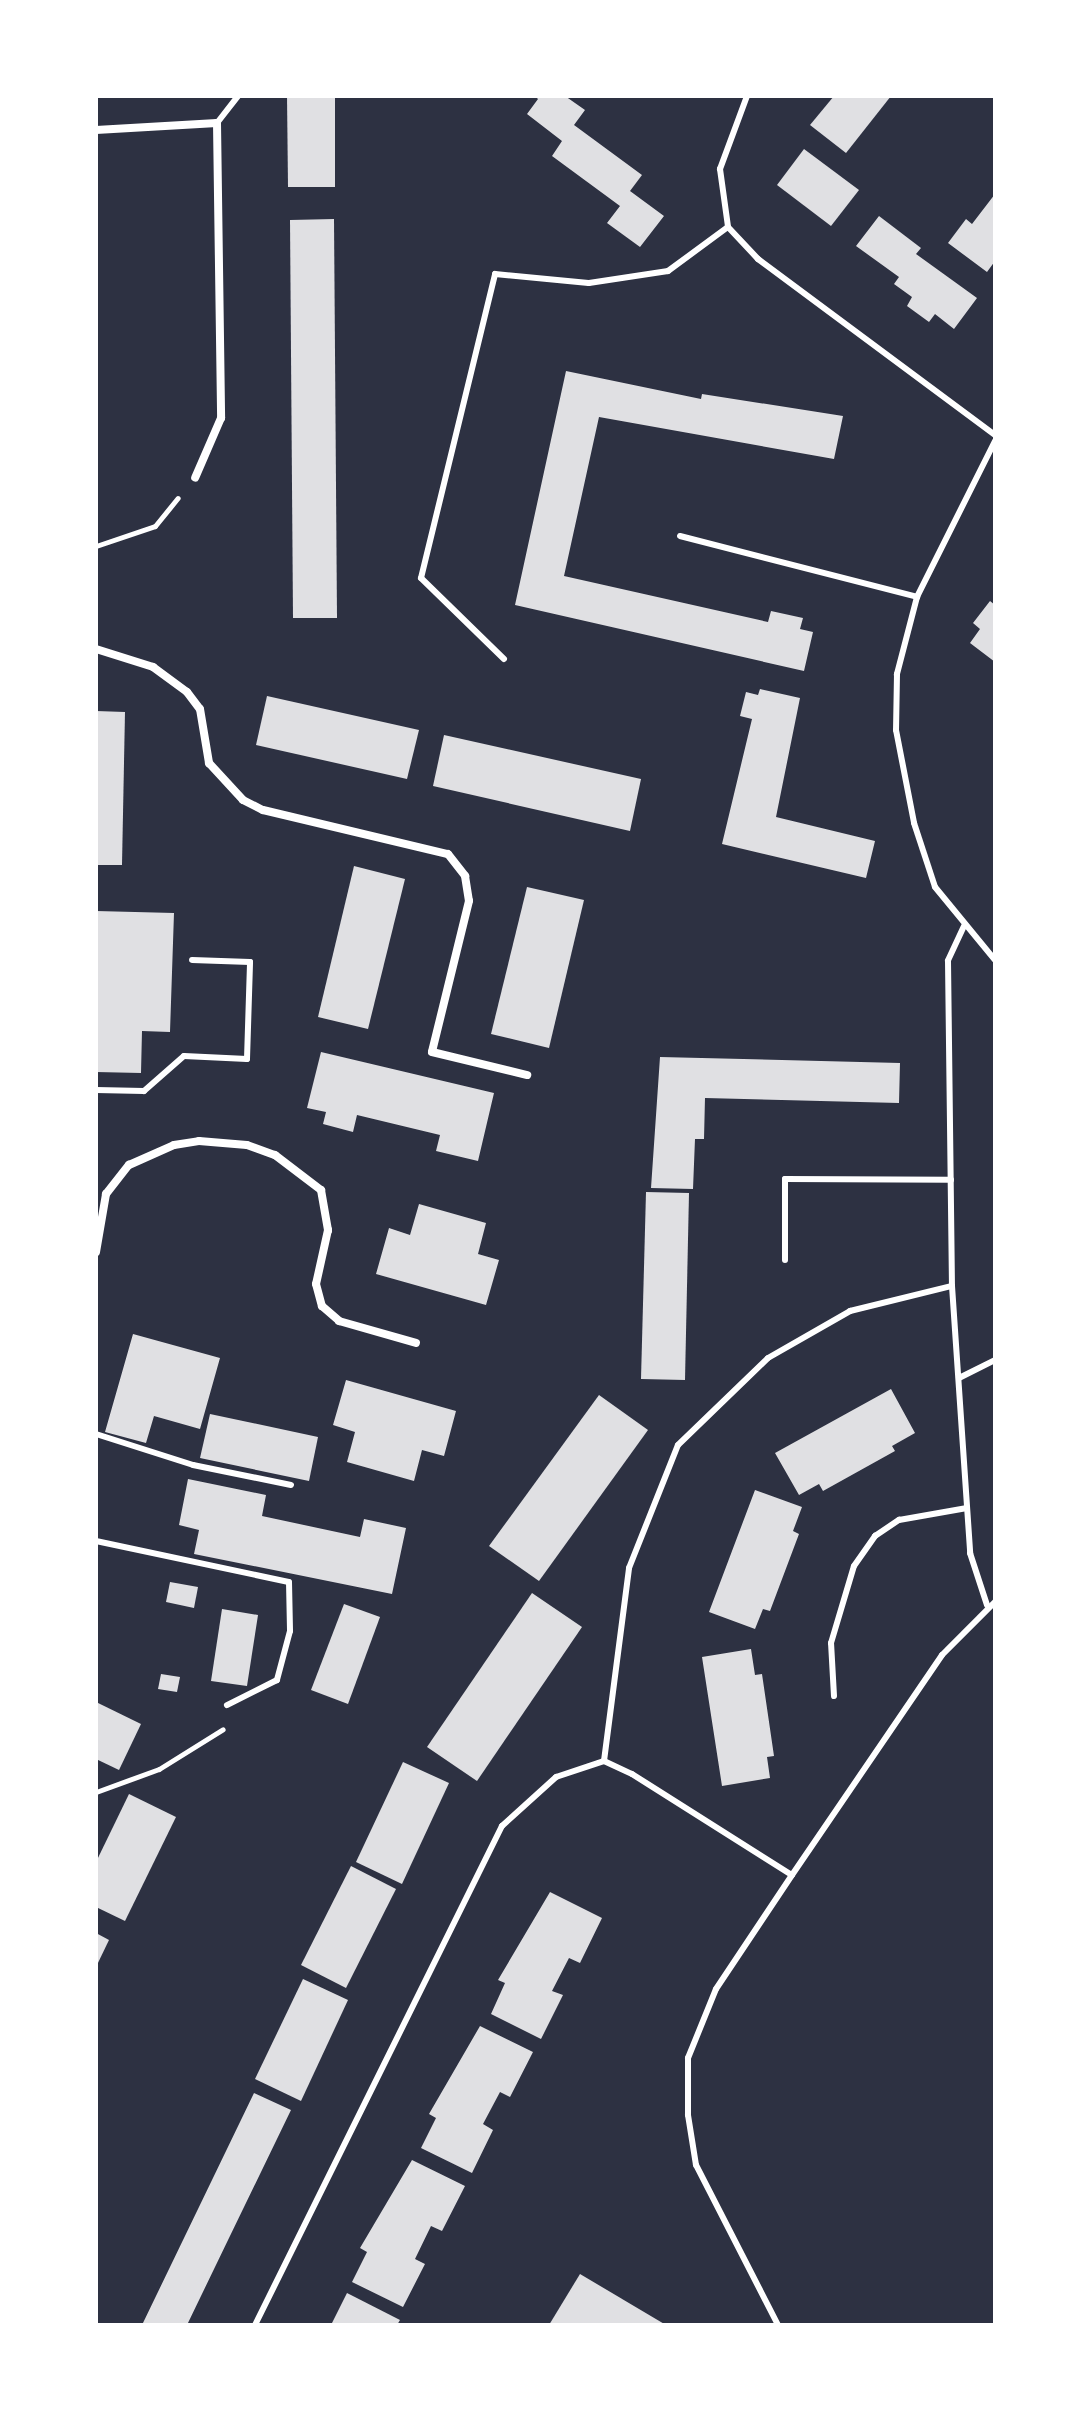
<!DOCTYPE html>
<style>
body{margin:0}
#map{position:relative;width:1091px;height:2421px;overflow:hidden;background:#2d3142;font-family:"Archivo Narrow",sans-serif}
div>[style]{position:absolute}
.building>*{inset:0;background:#e0e0e3}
.path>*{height:5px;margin:-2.5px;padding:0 2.5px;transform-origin:2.5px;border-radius:2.5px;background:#fff}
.service>*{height:6px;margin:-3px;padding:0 3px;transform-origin:3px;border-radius:3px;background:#fff}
.minor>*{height:8px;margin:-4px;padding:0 4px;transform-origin:4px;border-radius:4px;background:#fff}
span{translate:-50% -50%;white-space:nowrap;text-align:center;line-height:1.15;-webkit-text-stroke:6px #fff;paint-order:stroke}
.frame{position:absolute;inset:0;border:98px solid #fff;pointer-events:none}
</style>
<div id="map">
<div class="building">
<div style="clip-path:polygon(287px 96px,335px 96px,335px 187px,288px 187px)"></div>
<div style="clip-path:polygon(535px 96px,565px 96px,585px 110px,574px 125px,642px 175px,630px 191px,664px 216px,640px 247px,607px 223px,620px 206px,552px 156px,562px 141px,527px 114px,538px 99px)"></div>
<div style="clip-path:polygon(834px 96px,891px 96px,846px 153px,810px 125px)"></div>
<div style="clip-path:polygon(804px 149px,859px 190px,831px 226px,777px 185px)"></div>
<div style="clip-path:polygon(995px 194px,995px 261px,987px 272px,948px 243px,966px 219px,972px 224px)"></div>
<div style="clip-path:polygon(879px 216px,921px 248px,916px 254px,977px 298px,954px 329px,935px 314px,929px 322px,907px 306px,912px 297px,894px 284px,899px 277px,856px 246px)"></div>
<div style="clip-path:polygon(334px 219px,337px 618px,293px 618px,290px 220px)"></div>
<div style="clip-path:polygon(566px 371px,701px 399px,702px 394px,843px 416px,834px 459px,599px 417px,564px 576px,768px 622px,771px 611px,803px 618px,800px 629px,813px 632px,804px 671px,515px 605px)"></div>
<div style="clip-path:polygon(990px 601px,995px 605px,995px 662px,970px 643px,980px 629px,973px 623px)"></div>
<div style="clip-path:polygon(760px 689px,800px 698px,776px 817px,875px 841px,866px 878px,722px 844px,752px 719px,740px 716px,746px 692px,758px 695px)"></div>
<div style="clip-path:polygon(267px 696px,419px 730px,407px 779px,256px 745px)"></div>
<div style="clip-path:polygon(96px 711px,125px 712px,122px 865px,96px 865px)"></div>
<div style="clip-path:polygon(444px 735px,641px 779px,630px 831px,433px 786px)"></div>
<div style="clip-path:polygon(354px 866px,405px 879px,368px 1029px,318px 1017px)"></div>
<div style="clip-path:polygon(527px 887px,584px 900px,549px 1048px,491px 1034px)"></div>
<div style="clip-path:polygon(96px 911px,174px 913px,170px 1032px,142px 1031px,141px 1073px,96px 1072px)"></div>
<div style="clip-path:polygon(321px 1052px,494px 1093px,478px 1161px,436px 1151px,440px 1135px,357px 1115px,353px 1132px,323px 1124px,326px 1112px,307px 1108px)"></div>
<div style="clip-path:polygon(660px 1057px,900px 1063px,899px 1103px,705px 1098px,704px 1139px,695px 1139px,693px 1189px,651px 1188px)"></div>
<div style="clip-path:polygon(646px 1192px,689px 1193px,685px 1380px,641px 1379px)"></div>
<div style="clip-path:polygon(419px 1204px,486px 1223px,478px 1254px,499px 1260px,486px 1305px,376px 1274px,389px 1228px,410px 1235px)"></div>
<div style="clip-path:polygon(133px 1334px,220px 1358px,200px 1429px,154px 1416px,146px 1443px,105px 1432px)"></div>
<div style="clip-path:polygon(346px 1380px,456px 1411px,444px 1456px,422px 1450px,414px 1481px,347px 1462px,355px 1432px,333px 1425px)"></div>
<div style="clip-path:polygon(891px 1389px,915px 1433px,892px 1446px,895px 1451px,823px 1491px,819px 1484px,799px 1495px,775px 1453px)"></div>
<div style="clip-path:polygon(599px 1395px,648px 1430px,539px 1581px,489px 1546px)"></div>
<div style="clip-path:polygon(210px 1414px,318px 1437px,309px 1481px,200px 1458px)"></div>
<div style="clip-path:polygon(188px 1479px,266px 1495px,262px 1516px,360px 1537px,364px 1519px,406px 1528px,392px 1594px,194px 1554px,199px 1530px,179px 1525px)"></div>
<div style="clip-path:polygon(755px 1490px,802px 1507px,793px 1531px,799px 1534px,770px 1611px,763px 1609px,755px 1629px,709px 1612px)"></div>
<div style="clip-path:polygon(170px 1582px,198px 1587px,194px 1608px,166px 1602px)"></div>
<div style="clip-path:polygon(532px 1593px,582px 1627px,477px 1781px,427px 1747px)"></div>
<div style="clip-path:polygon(344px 1604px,380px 1617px,348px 1704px,311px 1690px)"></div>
<div style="clip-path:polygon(222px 1609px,258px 1615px,247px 1686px,211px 1681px)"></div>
<div style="clip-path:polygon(751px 1649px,755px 1675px,762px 1674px,774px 1756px,767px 1757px,770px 1778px,722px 1786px,702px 1657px)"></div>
<div style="clip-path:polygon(161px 1674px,180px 1677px,177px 1692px,158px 1689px)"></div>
<div style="clip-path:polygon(96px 1702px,141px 1724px,119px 1770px,96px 1759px)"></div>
<div style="clip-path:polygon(403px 1762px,449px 1783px,402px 1884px,356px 1862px)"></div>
<div style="clip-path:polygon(129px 1794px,176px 1817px,125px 1921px,96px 1907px,96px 1862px)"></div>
<div style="clip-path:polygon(351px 1866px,396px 1889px,346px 1988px,301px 1965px)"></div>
<div style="clip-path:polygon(550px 1892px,602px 1918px,580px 1963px,569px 1958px,552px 1991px,563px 1995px,541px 2039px,491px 2014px,505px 1983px,498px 1980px)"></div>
<div style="clip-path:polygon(96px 1933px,109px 1940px,96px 1967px)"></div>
<div style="clip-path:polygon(303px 1979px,348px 2000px,301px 2101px,255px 2079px)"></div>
<div style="clip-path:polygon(480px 2026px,533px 2052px,510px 2097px,500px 2092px,483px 2124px,493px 2130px,472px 2173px,421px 2148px,436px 2118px,429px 2114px)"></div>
<div style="clip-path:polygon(254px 2093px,291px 2110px,229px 2238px,187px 2325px,142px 2325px)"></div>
<div style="clip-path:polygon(412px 2160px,465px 2186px,442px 2231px,431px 2226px,415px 2259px,425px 2264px,403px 2307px,352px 2282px,367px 2252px,360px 2248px)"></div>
<div style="clip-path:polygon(580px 2274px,666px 2325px,549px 2325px)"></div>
<div style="clip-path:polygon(347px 2293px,400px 2320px,397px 2325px,331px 2325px)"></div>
</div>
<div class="path">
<div style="left:96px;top:546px;width:62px;rotate:-18.7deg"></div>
<div style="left:155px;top:526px;width:36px;rotate:-51deg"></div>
<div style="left:96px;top:1792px;width:67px;rotate:-20.1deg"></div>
<div style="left:159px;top:1769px;width:75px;rotate:-32deg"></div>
</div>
<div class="service">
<div style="left:747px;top:96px;width:78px;rotate:110.3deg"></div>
<div style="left:720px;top:169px;width:59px;rotate:82.1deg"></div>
<div style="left:728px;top:227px;width:44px;rotate:46.8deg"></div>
<div style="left:758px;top:259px;width:295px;rotate:36.6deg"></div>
<div style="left:217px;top:123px;width:34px;rotate:-52deg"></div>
<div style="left:995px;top:441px;width:174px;rotate:116.6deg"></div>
<div style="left:917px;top:597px;width:80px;rotate:104.6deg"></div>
<div style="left:897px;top:674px;width:56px;rotate:91deg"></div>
<div style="left:896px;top:730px;width:95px;rotate:79deg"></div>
<div style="left:914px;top:823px;width:67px;rotate:71.8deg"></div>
<div style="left:935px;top:887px;width:94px;rotate:50.6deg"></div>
<div style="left:680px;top:536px;width:245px;rotate:14.4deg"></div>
<div style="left:504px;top:659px;width:116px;rotate:-135.7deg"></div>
<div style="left:421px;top:578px;width:313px;rotate:-76.3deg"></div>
<div style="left:495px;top:274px;width:94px;rotate:5.5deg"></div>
<div style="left:589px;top:283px;width:80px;rotate:-8.6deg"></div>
<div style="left:668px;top:271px;width:74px;rotate:-36.3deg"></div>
<div style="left:964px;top:926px;width:38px;rotate:115deg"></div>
<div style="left:948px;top:961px;width:325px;rotate:89.3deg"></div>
<div style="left:952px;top:1286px;width:268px;rotate:86.1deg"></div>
<div style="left:970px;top:1553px;width:55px;rotate:71.9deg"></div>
<div style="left:96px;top:1090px;width:48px;rotate:1.2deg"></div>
<div style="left:144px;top:1091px;width:53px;rotate:-41.2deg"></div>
<div style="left:184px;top:1056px;width:63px;rotate:2.7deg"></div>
<div style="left:247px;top:1059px;width:97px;rotate:-88.2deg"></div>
<div style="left:250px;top:962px;width:58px;rotate:-178deg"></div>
<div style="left:785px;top:1260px;width:81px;rotate:-90deg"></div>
<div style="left:785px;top:1179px;width:166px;rotate:0.3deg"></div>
<div style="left:959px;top:1378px;width:40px;rotate:-26.6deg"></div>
<div style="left:96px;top:1434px;width:102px;rotate:17.7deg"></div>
<div style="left:193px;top:1465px;width:100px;rotate:11.5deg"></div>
<div style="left:96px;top:1541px;width:197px;rotate:12deg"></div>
<div style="left:289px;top:1582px;width:49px;rotate:88.8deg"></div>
<div style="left:290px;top:1631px;width:51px;rotate:104.9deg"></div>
<div style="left:277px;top:1680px;width:56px;rotate:153.4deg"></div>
<div style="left:834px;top:1696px;width:53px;rotate:-93.2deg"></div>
<div style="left:831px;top:1643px;width:80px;rotate:-73.4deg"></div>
<div style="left:854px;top:1566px;width:37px;rotate:-55deg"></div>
<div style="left:875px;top:1536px;width:29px;rotate:-34deg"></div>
<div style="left:899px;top:1520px;width:69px;rotate:-10deg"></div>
<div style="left:604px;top:1761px;width:195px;rotate:-82.6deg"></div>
<div style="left:629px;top:1568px;width:132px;rotate:-68.3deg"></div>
<div style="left:678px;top:1445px;width:125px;rotate:-44deg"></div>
<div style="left:768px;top:1358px;width:95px;rotate:-29.8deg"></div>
<div style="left:850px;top:1311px;width:105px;rotate:-13.8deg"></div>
<div style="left:255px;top:2325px;width:557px;rotate:-63.67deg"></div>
<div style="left:502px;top:1826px;width:73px;rotate:-42.2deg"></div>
<div style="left:556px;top:1777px;width:51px;rotate:-18.4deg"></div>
<div style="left:604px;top:1761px;width:31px;rotate:25deg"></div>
<div style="left:632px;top:1774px;width:189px;rotate:32.3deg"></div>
<div style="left:778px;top:2325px;width:180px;rotate:-117.1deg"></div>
<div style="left:696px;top:2165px;width:51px;rotate:-99.1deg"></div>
<div style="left:688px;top:2115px;width:57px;rotate:-90deg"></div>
<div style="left:688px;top:2058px;width:74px;rotate:-67.9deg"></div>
<div style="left:716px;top:1989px;width:137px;rotate:-56.3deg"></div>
<div style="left:792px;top:1875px;width:266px;rotate:-55.7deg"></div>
<div style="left:942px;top:1655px;width:75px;rotate:-45deg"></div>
</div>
<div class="minor">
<div style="left:96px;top:130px;width:121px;rotate:-3.3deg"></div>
<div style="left:217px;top:123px;width:295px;rotate:89.2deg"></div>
<div style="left:221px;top:418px;width:65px;rotate:113.4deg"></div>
<div style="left:96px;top:649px;width:60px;rotate:17.5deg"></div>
<div style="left:153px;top:667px;width:42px;rotate:36.3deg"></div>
<div style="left:187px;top:692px;width:21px;rotate:53deg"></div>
<div style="left:200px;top:709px;width:55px;rotate:80.5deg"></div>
<div style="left:209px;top:763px;width:50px;rotate:47.4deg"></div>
<div style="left:243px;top:800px;width:22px;rotate:27deg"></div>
<div style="left:263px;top:810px;width:190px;rotate:13.4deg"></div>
<div style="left:448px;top:854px;width:28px;rotate:52deg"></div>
<div style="left:465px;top:876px;width:25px;rotate:81deg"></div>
<div style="left:469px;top:901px;width:155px;rotate:103.8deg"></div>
<div style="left:432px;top:1052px;width:98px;rotate:13.6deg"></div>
<div style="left:96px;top:1252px;width:59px;rotate:-80.2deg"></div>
<div style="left:106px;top:1194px;width:37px;rotate:-52deg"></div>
<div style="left:129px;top:1165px;width:49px;rotate:-24deg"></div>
<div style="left:174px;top:1145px;width:25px;rotate:-9deg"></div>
<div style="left:199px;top:1141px;width:48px;rotate:4.8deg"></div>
<div style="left:247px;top:1145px;width:30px;rotate:20deg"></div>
<div style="left:275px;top:1155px;width:58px;rotate:37.3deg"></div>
<div style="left:321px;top:1190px;width:41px;rotate:80.1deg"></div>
<div style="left:328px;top:1230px;width:55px;rotate:102.5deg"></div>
<div style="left:316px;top:1284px;width:23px;rotate:75deg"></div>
<div style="left:322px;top:1306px;width:23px;rotate:41deg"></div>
<div style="left:339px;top:1321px;width:80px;rotate:15.9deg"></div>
</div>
<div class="frame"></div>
</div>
